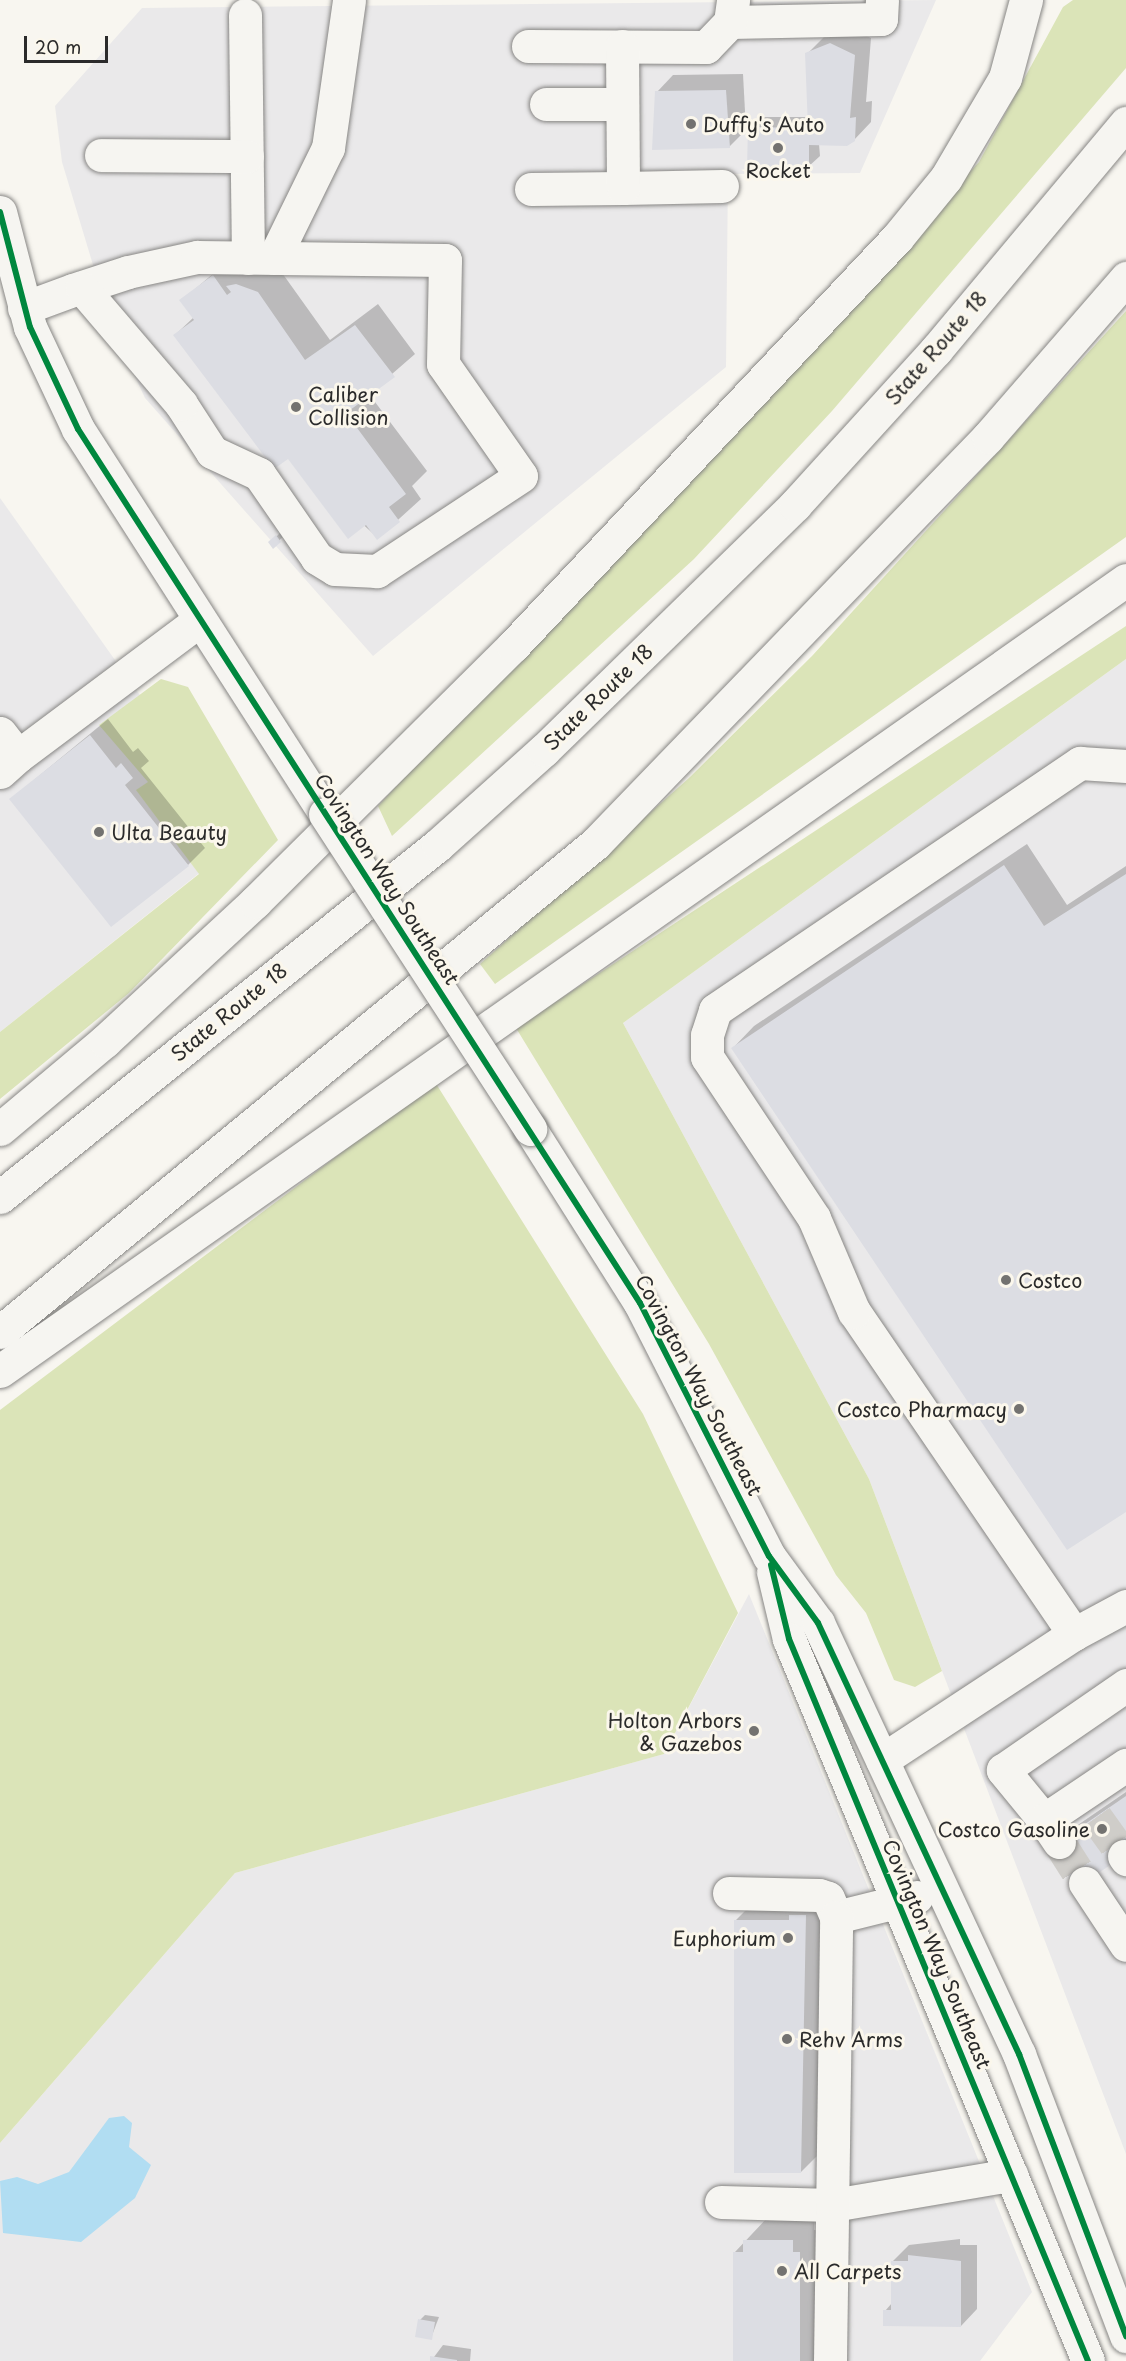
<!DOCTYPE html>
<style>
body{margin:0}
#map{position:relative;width:1126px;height:2361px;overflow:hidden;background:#f8f6f0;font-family:"Playpen Sans",sans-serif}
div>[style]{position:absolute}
.built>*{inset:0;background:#eae9ea}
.green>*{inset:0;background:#dbe4b8}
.water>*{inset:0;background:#b1ddf2}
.shadow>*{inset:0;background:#0003}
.building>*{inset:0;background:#dcdde3}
.minor-tunnel>*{height:33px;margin-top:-16.5px;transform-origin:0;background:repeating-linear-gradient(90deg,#cfcdc9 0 33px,transparent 0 49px)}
.roads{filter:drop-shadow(0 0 2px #878684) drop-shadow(0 0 2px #878684)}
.minor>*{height:33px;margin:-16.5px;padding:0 16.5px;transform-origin:16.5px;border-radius:16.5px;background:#f6f5f1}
.highway>*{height:33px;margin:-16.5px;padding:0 16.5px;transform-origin:16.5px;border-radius:16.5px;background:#f6f5f1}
.bridges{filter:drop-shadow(0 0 2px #878684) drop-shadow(0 0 2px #878684)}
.minor-bridge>*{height:33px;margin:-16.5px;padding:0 16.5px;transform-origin:16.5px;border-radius:16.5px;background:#f6f5f1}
.cycleway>*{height:6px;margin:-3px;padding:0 3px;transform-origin:3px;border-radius:3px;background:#00873e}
.dots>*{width:16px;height:16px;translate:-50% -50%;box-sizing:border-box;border:3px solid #fbf7ec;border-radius:50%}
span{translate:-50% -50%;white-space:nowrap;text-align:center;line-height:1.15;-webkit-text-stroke:6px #fbf7ec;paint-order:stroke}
.poi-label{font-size:20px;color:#2b2b2b}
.left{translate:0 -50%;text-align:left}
.right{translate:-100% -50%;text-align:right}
.street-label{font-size:20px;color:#2b2b2b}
.scale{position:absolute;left:24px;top:36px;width:84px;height:27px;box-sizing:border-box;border:3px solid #2b2b2b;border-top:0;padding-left:8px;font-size:18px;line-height:21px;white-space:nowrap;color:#2b2b2b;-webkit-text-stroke:4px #fbf7ec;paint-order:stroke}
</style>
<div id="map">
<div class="built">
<div style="clip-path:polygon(936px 0,860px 173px,728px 174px,726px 367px,373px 656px,145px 398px,112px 328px,62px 162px,55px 106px,142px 8px)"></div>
<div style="clip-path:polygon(0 498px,242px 839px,0 1032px)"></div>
<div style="clip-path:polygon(1126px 659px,1126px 2154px,869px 1479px,623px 1023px)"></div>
<div style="clip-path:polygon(749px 1594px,1032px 2292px,980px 2361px,0 2361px,0 2143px,235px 1873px,664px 1754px)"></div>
</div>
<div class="green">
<div style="clip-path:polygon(1073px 0,1126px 0,1126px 68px,832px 411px,694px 559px,392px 836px,378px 806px,979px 162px,1063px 7px)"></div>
<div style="clip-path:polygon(1126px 311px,1126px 537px,495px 984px,480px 964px,689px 778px,812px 656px)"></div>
<div style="clip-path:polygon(1126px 626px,1126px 659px,623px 1023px,869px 1479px,942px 1671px,915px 1687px,894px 1680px,866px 1613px,836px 1575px,709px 1344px,516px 1028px)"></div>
<div style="clip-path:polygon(161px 679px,188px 687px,278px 840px,129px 993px,0 1099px,0 1032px,199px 874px,136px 790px,148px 782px,99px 725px)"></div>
<div style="clip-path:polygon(435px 1082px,643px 1414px,738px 1613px,664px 1754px,235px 1873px,0 2143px,0 1410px)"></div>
</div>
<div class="water">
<div style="clip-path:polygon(124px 2116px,132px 2123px,129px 2147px,151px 2165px,135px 2198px,81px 2242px,3px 2233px,0 2181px,17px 2177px,38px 2184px,69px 2172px,109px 2118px)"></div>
</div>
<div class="shadow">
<div style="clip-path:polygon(848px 27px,871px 38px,866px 102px,872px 101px,871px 122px,854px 140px,819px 144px,820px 156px,808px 167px,749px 128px,760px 117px,809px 117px,807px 54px,824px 37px)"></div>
<div style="clip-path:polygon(743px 74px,746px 130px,729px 147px,657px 92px,673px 75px)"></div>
<div style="clip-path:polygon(235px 255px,280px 270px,330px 340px,378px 304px,415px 354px,369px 394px,427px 471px,412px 486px,421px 499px,378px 538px,288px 457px,175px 335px,194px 317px,181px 301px)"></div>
<div style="clip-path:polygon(282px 531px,285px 535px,273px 546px,270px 543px)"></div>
<div style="clip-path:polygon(108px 719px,133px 752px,138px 748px,149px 761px,141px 768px,205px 848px,188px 865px,11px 799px)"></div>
<div style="clip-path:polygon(1027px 844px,1067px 905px,1126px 866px,1126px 1510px,733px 1048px,754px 1026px)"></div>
<div style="clip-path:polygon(1126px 1792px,1126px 1853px,1069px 1831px)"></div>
<div style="clip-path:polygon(827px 1893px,823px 2150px,801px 2172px,735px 1921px,757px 1899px)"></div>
<div style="clip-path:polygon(767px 2218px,814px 2218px,814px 2230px,821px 2230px,821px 2361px,735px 2361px,735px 2252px)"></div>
<div style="clip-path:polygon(960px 2239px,960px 2245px,977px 2245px,977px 2309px,961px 2326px,885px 2311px,892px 2303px,892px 2262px,909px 2245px)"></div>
<div style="clip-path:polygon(425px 2315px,439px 2317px,431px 2338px,420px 2320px)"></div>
<div style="clip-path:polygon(443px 2345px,471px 2349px,470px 2361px,431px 2361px)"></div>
</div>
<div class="building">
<div style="clip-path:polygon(830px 43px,855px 55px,850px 118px,856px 117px,855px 141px,847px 146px,809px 145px,809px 169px,747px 168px,748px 127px,808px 128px,805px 53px)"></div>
<div style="clip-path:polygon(726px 90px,730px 148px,652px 150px,655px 91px)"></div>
<div style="clip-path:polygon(213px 275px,227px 295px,231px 292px,226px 286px,236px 284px,258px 292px,305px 360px,355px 325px,395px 377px,346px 413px,406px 494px,389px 507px,400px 522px,377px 540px,366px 525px,348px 539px,288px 459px,274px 469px,173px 335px,194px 320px,179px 300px)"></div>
<div style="clip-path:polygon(276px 535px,281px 542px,273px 549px,268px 542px)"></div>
<div style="clip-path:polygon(90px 735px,116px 768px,121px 763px,133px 778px,125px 785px,189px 866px,111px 927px,9px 799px)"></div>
<div style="clip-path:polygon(1004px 865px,1044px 926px,1126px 874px,1126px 1512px,1067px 1550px,731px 1048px)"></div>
<div style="clip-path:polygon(1126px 1796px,1126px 1854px,1077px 1888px,1050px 1848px)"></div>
<div style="clip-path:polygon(789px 1915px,806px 1915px,801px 2173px,734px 2173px,734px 1920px,789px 1920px)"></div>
<div style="clip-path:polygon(743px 2240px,793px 2240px,793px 2252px,800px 2252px,800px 2361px,733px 2361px,733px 2252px,743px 2252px)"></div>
<div style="clip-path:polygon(908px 2255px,961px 2261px,961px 2327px,883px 2326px,883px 2310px,891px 2310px,891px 2261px,908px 2261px)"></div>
<div style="clip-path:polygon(418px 2319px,435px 2322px,432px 2340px,415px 2337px)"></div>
<div style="clip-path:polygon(430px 2356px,457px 2360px,457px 2361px,430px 2361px)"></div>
</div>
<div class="minor-tunnel">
<div style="left:1096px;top:1817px;width:48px;rotate:54.3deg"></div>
<div style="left:1059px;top:1842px;width:49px;rotate:57.6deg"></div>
</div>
<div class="roads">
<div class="minor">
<div style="left:245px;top:15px;width:243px;rotate:89.3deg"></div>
<div style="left:730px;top:22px;width:151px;rotate:-1.1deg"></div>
<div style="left:881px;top:19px;width:19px;rotate:-87deg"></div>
<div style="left:528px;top:46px;width:178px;rotate:0.3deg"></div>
<div style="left:706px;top:47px;width:35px;rotate:-46deg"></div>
<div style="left:730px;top:22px;width:22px;rotate:-82deg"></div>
<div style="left:546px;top:104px;width:76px"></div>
<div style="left:101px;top:155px;width:146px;rotate:0.4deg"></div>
<div style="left:623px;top:188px;width:99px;rotate:-1.2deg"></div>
<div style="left:531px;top:189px;width:92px;rotate:-0.6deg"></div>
<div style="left:623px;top:188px;width:142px;rotate:-90.4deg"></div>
<div style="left:0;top:212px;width:119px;rotate:75.4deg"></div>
<div style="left:30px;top:327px;width:113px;rotate:64.8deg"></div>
<div style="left:78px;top:429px;width:457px;rotate:57.3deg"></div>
<div style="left:274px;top:258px;width:123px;rotate:-63.9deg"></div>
<div style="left:328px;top:148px;width:149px;rotate:-81.9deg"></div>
<div style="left:24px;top:308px;width:52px;rotate:-20.2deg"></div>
<div style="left:73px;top:290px;width:58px;rotate:-18.1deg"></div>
<div style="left:128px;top:272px;width:71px;rotate:-12.3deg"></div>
<div style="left:197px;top:257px;width:248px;rotate:0.7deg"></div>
<div style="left:445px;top:260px;width:104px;rotate:91.1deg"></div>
<div style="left:443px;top:364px;width:136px;rotate:55.1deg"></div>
<div style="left:521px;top:476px;width:173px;rotate:146.6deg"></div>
<div style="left:377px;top:571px;width:42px;rotate:-177.3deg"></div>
<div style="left:335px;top:569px;width:21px;rotate:-149deg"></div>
<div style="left:317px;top:558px;width:102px;rotate:-124.6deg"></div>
<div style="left:259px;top:474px;width:52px;rotate:-154.9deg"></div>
<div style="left:212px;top:452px;width:57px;rotate:-122.9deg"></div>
<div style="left:181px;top:404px;width:153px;rotate:-130.5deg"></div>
<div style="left:0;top:733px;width:29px;rotate:52deg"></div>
<div style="left:18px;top:756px;width:24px;rotate:138deg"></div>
<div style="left:18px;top:756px;width:227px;rotate:-36.8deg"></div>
<div style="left:530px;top:1129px;width:206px;rotate:57.7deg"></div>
<div style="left:640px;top:1303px;width:284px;rotate:63deg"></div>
<div style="left:769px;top:1556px;width:83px;rotate:53.8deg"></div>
<div style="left:818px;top:1623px;width:476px;rotate:65deg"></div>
<div style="left:1019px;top:2054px;width:302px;rotate:69.2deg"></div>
<div style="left:773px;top:1572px;width:69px;rotate:76.6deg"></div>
<div style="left:789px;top:1639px;width:781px;rotate:67.5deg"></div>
<div style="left:1074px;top:1634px;width:390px;rotate:-124.3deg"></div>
<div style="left:854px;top:1312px;width:102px;rotate:-113.1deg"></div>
<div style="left:814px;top:1218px;width:193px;rotate:-123.6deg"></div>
<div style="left:707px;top:1057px;width:22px;rotate:-90deg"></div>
<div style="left:707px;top:1035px;width:26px;rotate:-72deg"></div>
<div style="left:715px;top:1010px;width:441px;rotate:-34.1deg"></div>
<div style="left:1080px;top:763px;width:46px;rotate:3.7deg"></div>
<div style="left:882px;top:1760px;width:230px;rotate:-33.3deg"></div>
<div style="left:1074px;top:1634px;width:59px;rotate:-28.3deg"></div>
<div style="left:1044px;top:1820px;width:65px;rotate:-129.4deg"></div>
<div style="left:1003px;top:1770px;width:150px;rotate:-34.6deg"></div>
<div style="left:1059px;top:1842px;width:27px;rotate:-124deg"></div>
<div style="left:1044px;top:1820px;width:99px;rotate:-33.9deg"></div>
<div style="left:1124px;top:1856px;width:4px;rotate:56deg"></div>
<div style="left:1085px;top:1883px;width:74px;rotate:56.5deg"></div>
<div style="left:729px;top:1893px;width:90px;rotate:1.3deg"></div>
<div style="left:819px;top:1895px;width:9px;rotate:18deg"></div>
<div style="left:828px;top:1898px;width:21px;rotate:67deg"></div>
<div style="left:836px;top:1917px;width:83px;rotate:-13.9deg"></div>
<div style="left:721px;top:2202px;width:112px;rotate:1.5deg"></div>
<div style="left:833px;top:2205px;width:181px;rotate:-9.6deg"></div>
<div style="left:830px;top:2361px;width:444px;rotate:-89.2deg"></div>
</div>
<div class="highway">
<div style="left:0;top:1129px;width:137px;rotate:-40deg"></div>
<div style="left:105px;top:1041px;width:205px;rotate:-42.8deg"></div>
<div style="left:255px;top:902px;width:363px;rotate:-44.8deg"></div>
<div style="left:513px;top:646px;width:560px;rotate:-46.74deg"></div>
<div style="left:897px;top:238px;width:77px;rotate:-50.8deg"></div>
<div style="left:946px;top:178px;width:116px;rotate:-59.5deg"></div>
<div style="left:1005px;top:78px;width:81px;rotate:-74.9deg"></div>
<div style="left:0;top:1197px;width:562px;rotate:-38.79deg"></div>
<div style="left:438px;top:845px;width:142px;rotate:-41.9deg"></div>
<div style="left:544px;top:750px;width:351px;rotate:-44.3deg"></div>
<div style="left:795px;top:505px;width:210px;rotate:-47.7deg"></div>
<div style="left:936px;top:350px;width:296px;rotate:-50.1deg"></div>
<div style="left:0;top:1332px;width:770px;rotate:-39.36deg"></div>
<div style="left:595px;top:844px;width:566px;rotate:-46deg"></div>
<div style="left:988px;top:437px;width:211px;rotate:-49deg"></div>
<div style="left:0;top:1371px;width:1376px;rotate:-35.09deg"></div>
</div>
</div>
<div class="bridges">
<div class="minor-bridge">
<div style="left:325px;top:814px;width:376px;rotate:56.9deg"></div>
</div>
</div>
<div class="cycleway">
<div style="left:0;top:212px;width:119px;rotate:75.4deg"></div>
<div style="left:30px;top:327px;width:113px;rotate:64.8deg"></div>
<div style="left:78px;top:429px;width:1039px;rotate:57.26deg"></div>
<div style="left:640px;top:1303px;width:284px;rotate:63deg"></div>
<div style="left:769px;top:1556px;width:83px;rotate:53.8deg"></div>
<div style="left:818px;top:1623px;width:476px;rotate:65deg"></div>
<div style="left:1019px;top:2054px;width:302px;rotate:69.2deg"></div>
<div style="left:771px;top:1565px;width:76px;rotate:76.3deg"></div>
<div style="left:789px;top:1639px;width:781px;rotate:67.5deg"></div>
</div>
<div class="dots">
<div style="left:691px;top:124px;background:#737270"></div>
<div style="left:778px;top:148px;background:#737270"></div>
<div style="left:296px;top:407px;background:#737270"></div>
<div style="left:99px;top:832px;background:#737270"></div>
<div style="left:1006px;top:1280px;background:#737270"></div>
<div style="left:1019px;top:1409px;background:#737270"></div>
<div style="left:754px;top:1731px;background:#737270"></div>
<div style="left:1102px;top:1829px;background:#737270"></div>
<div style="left:788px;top:1938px;background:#737270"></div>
<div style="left:787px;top:2039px;background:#737270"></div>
<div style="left:782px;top:2271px;background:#737270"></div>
</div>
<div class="poi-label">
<span class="left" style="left:703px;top:124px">Duffy's Auto</span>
<span style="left:778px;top:170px">Rocket</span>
<span class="left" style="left:308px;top:406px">Caliber<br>Collision</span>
<span class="left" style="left:111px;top:832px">Ulta Beauty</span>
<span class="left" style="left:1018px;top:1280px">Costco</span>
<span class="right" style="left:1007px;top:1409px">Costco Pharmacy</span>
<span class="right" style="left:742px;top:1732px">Holton Arbors<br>&amp; Gazebos</span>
<span class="right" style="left:1090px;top:1829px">Costco Gasoline</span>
<span class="right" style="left:776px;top:1938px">Euphorium</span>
<span class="left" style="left:799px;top:2039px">Rehv Arms</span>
<span class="left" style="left:794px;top:2271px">All Carpets</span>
</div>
<div class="street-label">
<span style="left:936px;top:348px;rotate:-49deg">State Route 18</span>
<span style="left:598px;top:697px;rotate:-44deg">State Route 18</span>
<span style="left:387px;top:879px;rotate:57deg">Covington Way Southeast</span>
<span style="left:229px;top:1012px;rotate:-39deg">State Route 18</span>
<span style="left:699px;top:1385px;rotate:62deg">Covington Way Southeast</span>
<span style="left:937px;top:1954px;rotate:67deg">Covington Way Southeast</span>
</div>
<div class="scale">20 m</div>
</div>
